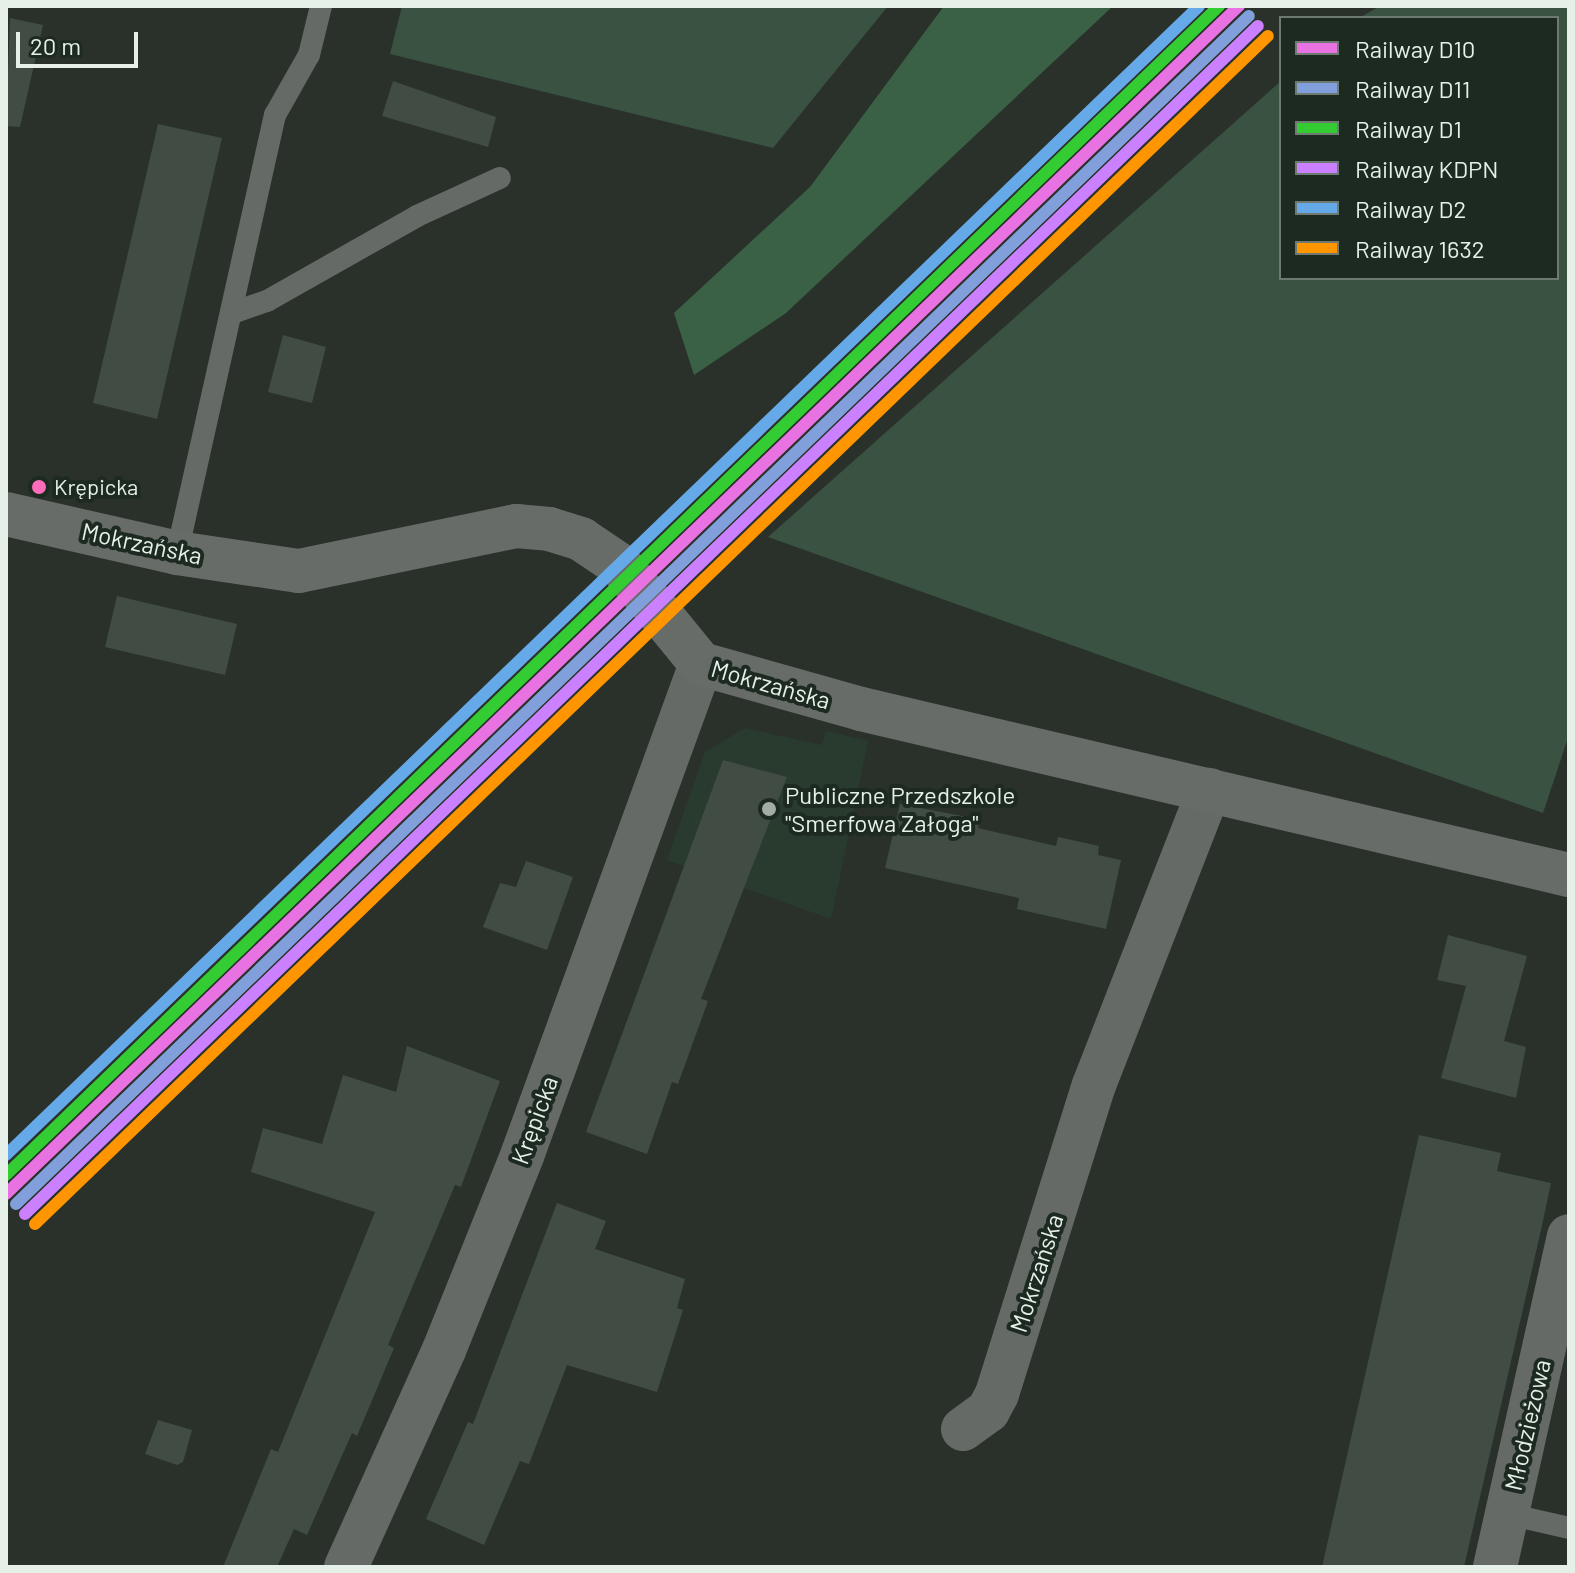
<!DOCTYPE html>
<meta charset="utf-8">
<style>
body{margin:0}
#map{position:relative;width:1575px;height:1573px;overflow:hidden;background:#2a312b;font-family:Barlow,sans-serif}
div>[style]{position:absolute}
.built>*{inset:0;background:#293b2e}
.green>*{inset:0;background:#3a5241}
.forest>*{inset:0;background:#3a6145}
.building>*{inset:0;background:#404c44}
.lane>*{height:22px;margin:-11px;padding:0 11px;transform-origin:11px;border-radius:11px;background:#666a67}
.street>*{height:44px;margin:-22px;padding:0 22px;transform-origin:22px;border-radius:22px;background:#666a67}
.secondary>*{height:44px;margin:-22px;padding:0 22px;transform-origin:22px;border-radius:22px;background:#686c68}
.rail-1>*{height:12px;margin:-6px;padding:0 6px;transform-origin:6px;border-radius:6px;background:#e872e1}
.rail-2>*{height:12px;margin:-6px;padding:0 6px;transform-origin:6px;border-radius:6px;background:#81a0db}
.rail-3>*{height:12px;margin:-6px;padding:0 6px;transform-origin:6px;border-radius:6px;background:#3c3}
.rail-4>*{height:12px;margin:-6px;padding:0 6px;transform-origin:6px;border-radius:6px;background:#ca80ff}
.rail-5>*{height:12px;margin:-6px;padding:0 6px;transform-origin:6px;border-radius:6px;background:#66a9e9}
.rail-6>*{height:12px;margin:-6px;padding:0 6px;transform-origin:6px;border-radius:6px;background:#ff9500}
.dots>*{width:22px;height:22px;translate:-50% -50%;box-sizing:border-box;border:4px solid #1d2a21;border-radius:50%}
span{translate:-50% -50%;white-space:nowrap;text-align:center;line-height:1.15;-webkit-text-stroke:8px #1d2a21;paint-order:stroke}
.bus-label{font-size:22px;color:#e6efe8}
.left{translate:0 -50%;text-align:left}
.street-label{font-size:24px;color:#e6efe8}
.poi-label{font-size:24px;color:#e6efe8}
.frame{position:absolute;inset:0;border:8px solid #e6efe8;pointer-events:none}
.legend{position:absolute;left:1279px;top:16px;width:280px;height:264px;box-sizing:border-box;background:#1d2a21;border:2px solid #6d7971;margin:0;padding:10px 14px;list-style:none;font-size:24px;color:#e6efe8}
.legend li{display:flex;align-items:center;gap:16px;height:40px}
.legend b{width:40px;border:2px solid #6d7971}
.scale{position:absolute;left:16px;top:32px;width:122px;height:36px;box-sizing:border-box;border:4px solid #e6efe8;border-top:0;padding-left:10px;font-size:24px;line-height:28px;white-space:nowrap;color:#e6efe8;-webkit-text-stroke:6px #1d2a21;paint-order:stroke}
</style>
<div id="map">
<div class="built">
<div style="clip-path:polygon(745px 728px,822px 745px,826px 731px,868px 741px,831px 919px,667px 860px,705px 752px)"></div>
</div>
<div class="green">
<div style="clip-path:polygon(402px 6px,888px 6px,773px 148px,390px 54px)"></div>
<div style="clip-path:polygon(1380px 6px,1569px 6px,1569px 735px,1543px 813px,768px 537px,1281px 81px,1281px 278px,1557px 278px,1557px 18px,1359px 18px)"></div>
</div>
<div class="forest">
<div style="clip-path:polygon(944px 6px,1113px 6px,786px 313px,694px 375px,674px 313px,810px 187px)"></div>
</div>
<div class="building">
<div style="clip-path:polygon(10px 18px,43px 25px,20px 127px,6px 126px)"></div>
<div style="clip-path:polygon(393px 81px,496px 117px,488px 147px,382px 116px)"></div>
<div style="clip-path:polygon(158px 124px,222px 138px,157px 419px,93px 403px)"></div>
<div style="clip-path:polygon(283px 335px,326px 347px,312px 403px,268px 392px)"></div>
<div style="clip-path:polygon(117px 596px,237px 624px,225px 675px,105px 647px)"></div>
<div style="clip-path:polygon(723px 760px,787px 777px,701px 999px,708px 1001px,678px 1084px,672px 1082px,647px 1154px,586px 1132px)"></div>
<div style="clip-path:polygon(900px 804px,962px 816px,979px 823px,978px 828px,1056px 846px,1058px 837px,1099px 846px,1098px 855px,1121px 860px,1106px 929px,1017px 909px,1019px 898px,885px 868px)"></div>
<div style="clip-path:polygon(526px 861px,573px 877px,547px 950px,483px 927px,500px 883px,516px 887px)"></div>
<div style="clip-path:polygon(1448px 935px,1527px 956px,1504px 1041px,1526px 1047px,1516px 1098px,1441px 1078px,1466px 986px,1437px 980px)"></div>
<div style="clip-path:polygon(407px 1046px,500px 1081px,461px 1187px,455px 1185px,388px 1345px,394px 1348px,357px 1436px,352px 1433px,307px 1535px,294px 1529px,277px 1567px,223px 1567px,271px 1449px,278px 1452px,375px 1212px,251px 1172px,263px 1128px,322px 1144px,343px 1075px,396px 1092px)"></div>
<div style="clip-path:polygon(1419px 1135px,1501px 1153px,1497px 1171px,1551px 1183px,1541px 1230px,1464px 1567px,1322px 1567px)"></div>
<div style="clip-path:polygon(557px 1203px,606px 1221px,595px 1249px,685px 1279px,677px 1308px,683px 1310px,657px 1392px,567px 1365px,529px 1464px,520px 1461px,484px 1545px,426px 1519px,468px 1422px,473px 1424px)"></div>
<div style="clip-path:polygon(158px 1420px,192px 1430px,183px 1462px,177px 1465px,145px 1454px)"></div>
</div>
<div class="lane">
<div style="left:232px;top:313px;width:37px;rotate:-19deg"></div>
<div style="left:267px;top:301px;width:172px;rotate:-29.5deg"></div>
<div style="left:417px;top:216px;width:91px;rotate:-24.6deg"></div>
<div style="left:177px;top:553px;width:449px;rotate:-77.4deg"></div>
<div style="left:275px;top:115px;width:69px;rotate:-60.5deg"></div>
<div style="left:309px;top:55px;width:50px;rotate:-76.2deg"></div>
<div style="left:1507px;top:1514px;width:64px;rotate:12.7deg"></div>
</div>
<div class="street">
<div style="left:963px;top:1429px;width:31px;rotate:-36deg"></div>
<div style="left:988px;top:1411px;width:19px;rotate:-62deg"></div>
<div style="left:997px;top:1394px;width:324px;rotate:-72.6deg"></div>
<div style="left:1094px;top:1085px;width:317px;rotate:-68.7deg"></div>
<div style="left:346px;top:1567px;width:238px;rotate:-65.7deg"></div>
<div style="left:444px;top:1350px;width:212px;rotate:-68.1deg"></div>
<div style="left:523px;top:1153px;width:520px;rotate:-70deg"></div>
<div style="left:1495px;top:1567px;width:339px;rotate:-77.4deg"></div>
</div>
<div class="secondary">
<div style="left:6px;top:514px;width:175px;rotate:12.8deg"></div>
<div style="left:177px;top:553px;width:123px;rotate:8.4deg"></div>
<div style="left:299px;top:571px;width:222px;rotate:-11.7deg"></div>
<div style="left:516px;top:526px;width:33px;rotate:5deg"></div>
<div style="left:549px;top:529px;width:34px;rotate:17deg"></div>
<div style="left:581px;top:539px;width:48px;rotate:34deg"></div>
<div style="left:621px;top:566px;width:127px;rotate:50.8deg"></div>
<div style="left:701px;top:664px;width:166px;rotate:15.7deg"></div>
<div style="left:861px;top:709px;width:727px;rotate:13.2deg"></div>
</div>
<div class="rail-1">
<div style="left:6px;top:1194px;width:1712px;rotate:-43.94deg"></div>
</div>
<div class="rail-2">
<div style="left:16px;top:1204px;width:1712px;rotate:-43.94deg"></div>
</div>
<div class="rail-3">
<div style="left:6px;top:1175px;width:1685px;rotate:-43.94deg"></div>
</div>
<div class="rail-4">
<div style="left:25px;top:1214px;width:1712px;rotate:-43.94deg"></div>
</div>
<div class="rail-5">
<div style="left:6px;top:1155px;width:1656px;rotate:-43.92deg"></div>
</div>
<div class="rail-6">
<div style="left:35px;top:1224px;width:1712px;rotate:-43.94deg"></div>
</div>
<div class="dots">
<div style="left:39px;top:487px;background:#fb6dba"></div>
<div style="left:769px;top:809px;background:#a4aca6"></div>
</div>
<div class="bus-label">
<span class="left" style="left:54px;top:487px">Krępicka</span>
</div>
<div class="street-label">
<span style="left:142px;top:543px;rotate:12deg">Mokrzańska</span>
<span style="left:771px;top:684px;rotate:16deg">Mokrzańska</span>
<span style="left:534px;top:1120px;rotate:-70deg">Krępicka</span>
<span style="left:1036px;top:1273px;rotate:-72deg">Mokrzańska</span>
<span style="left:1527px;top:1425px;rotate:-77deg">Młodzieżowa</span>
</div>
<div class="poi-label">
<span class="left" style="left:785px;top:809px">Publiczne Przedszkole<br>"Smerfowa Załoga"</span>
</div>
<div class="frame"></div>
<ul class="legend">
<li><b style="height:10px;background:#e872e1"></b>Railway D10</li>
<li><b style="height:10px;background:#81a0db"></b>Railway D11</li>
<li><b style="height:10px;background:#3c3"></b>Railway D1</li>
<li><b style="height:10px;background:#ca80ff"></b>Railway KDPN</li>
<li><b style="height:10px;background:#66a9e9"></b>Railway D2</li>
<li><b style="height:10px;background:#ff9500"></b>Railway 1632</li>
</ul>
<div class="scale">20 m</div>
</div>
